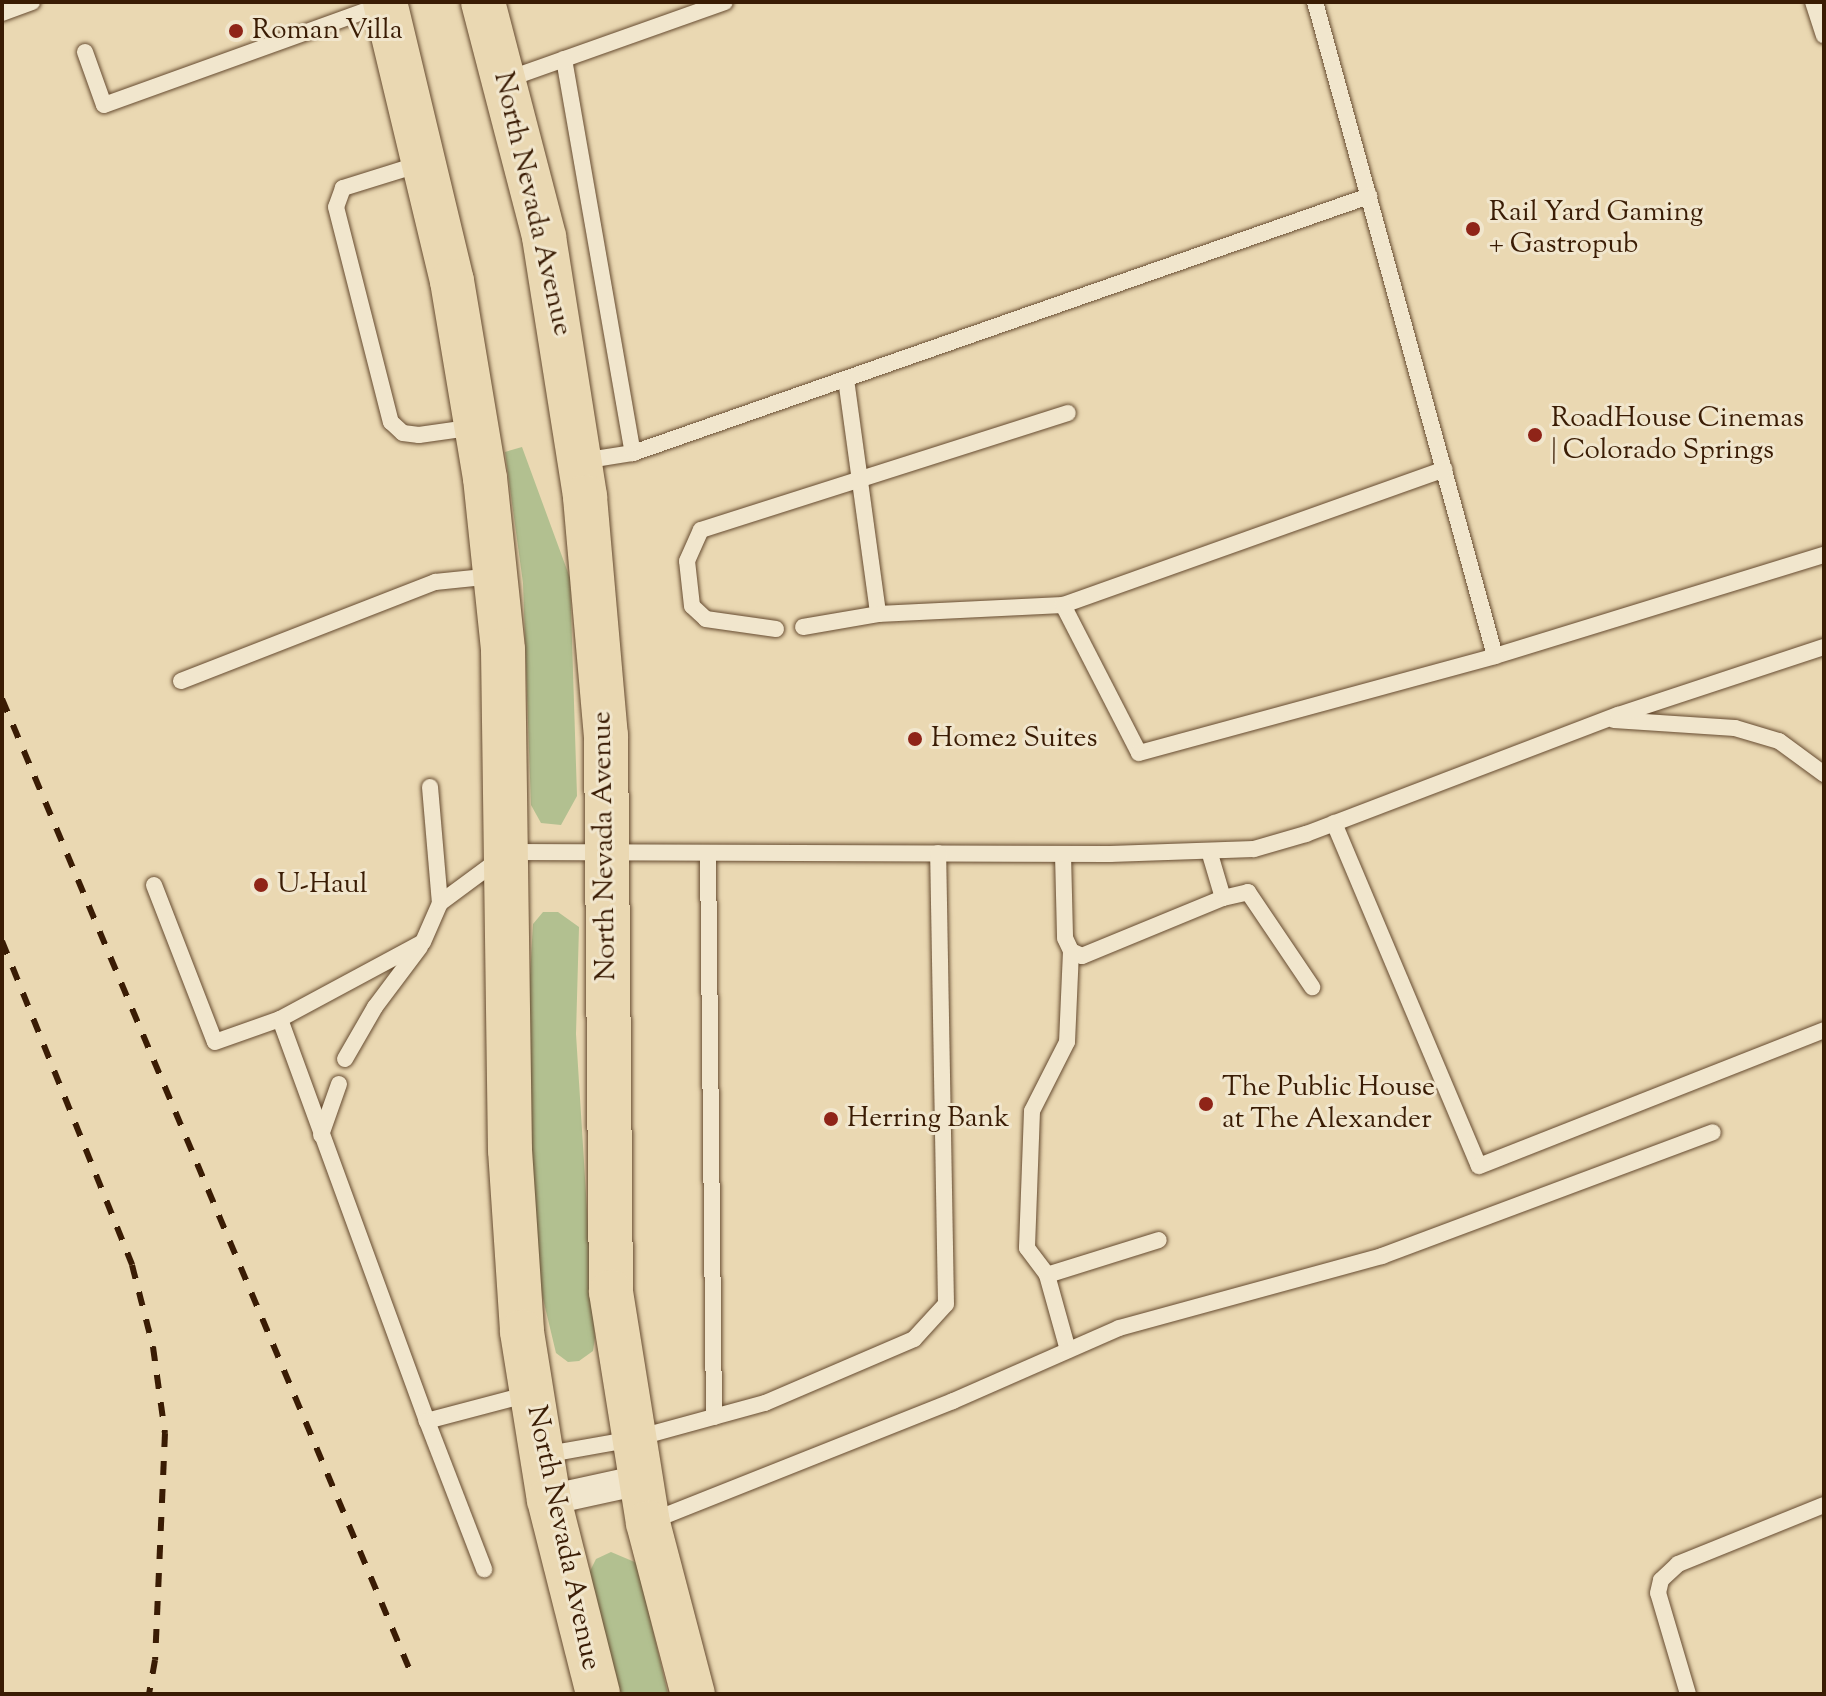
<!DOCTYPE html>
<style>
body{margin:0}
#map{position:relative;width:1826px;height:1696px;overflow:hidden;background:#ead8b2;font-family:"Sorts Mill Goudy",serif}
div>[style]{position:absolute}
.green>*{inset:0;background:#b2c090}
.roads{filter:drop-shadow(0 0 2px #664b30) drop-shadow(0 0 2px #664b30)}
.service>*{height:16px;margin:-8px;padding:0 8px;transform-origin:8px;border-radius:8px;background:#f1e6cd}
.minor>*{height:30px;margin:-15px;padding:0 15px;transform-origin:15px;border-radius:15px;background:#f1e6cd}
.primary>*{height:44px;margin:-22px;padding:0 22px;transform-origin:22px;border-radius:22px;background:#ead8b2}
.rail>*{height:6px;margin-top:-3px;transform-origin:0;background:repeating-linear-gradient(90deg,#3a1c04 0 14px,transparent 0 28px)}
.dots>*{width:22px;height:22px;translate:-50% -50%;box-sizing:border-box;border:4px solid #f1e6cd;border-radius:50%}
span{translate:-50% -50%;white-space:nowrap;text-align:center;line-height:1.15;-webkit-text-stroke:6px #f1e6cd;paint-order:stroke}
.poi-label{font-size:28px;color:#3a1c04}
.left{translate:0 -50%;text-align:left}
.street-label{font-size:28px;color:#3a1c04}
.frame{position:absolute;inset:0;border:4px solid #3a1c04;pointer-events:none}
</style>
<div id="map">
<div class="green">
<div style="clip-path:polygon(522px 447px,570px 578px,577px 796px,561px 825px,541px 823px,531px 805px,523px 583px,505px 452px)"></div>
<div style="clip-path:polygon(543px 912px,558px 912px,579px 927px,576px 1034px,595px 1338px,593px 1351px,579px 1361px,568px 1362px,556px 1353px,540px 1286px,525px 1062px,533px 924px)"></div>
<div style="clip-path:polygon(611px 1552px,637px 1563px,668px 1694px,615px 1694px,588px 1575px,596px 1559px)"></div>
</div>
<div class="roads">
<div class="service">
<div style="left:1315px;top:2px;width:678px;rotate:74.61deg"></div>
<div style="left:1495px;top:656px;width:344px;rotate:-17.1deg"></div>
<div style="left:1813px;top:2px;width:35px;rotate:72deg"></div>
<div style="left:2px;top:13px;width:32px;rotate:-20deg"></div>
<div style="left:85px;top:52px;width:56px;rotate:70.3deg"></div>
<div style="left:104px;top:105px;width:298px;rotate:-19.8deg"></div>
<div style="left:564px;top:59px;width:400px;rotate:80.1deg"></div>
<div style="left:505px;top:80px;width:233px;rotate:-19.5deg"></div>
<div style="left:420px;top:164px;width:81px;rotate:162.7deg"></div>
<div style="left:343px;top:188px;width:20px;rotate:110deg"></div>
<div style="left:336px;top:207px;width:222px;rotate:75.7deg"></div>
<div style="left:391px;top:422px;width:16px;rotate:43deg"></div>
<div style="left:403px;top:433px;width:16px;rotate:7deg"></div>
<div style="left:419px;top:435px;width:57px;rotate:-8.1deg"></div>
<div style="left:846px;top:379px;width:237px;rotate:82.2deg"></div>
<div style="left:878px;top:614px;width:185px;rotate:-2.8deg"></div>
<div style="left:1063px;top:605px;width:405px;rotate:-19.6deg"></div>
<div style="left:582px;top:461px;width:52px;rotate:-8.9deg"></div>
<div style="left:633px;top:453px;width:780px;rotate:-19.25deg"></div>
<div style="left:1063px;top:605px;width:166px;rotate:62.8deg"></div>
<div style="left:1139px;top:753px;width:369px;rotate:-15.2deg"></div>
<div style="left:803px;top:627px;width:76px;rotate:-9.8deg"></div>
<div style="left:776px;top:629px;width:71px;rotate:-171.9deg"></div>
<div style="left:706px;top:619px;width:19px;rotate:-137deg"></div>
<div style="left:692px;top:606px;width:45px;rotate:-96.3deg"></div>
<div style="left:687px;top:561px;width:34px;rotate:-66deg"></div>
<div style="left:701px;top:530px;width:385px;rotate:-17.7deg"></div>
<div style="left:181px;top:681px;width:273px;rotate:-21.3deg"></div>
<div style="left:435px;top:582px;width:59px;rotate:-5.8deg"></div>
<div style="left:1614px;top:720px;width:121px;rotate:3.8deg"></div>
<div style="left:1735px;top:728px;width:46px;rotate:16.5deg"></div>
<div style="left:1779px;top:741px;width:56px;rotate:36.3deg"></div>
<div style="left:430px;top:787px;width:116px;rotate:85.1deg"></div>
<div style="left:1334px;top:823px;width:372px;rotate:67.1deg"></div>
<div style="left:1479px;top:1166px;width:371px;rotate:-21.5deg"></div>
<div style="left:708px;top:853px;width:564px;rotate:89.39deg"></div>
<div style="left:1063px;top:854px;width:84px;rotate:88.6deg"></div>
<div style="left:1065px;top:938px;width:14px;rotate:65deg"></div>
<div style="left:1071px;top:951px;width:12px;rotate:24deg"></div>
<div style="left:1082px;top:956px;width:152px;rotate:-22.4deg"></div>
<div style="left:1223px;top:898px;width:46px;rotate:-106.5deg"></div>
<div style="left:154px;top:885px;width:168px;rotate:68.8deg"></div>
<div style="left:215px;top:1042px;width:69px;rotate:-19.5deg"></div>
<div style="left:1223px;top:898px;width:26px;rotate:-13deg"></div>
<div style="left:1248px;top:892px;width:115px;rotate:56deg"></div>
<div style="left:1071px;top:951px;width:91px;rotate:92.5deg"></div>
<div style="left:1067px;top:1042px;width:77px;rotate:116.9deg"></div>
<div style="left:1032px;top:1111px;width:137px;rotate:92.1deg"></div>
<div style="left:1027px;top:1248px;width:34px;rotate:53deg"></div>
<div style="left:1047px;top:1275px;width:117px;rotate:-17.4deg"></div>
<div style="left:345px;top:1059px;width:60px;rotate:-60deg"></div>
<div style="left:375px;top:1007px;width:75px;rotate:-53.1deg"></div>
<div style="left:321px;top:1135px;width:54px;rotate:-70.6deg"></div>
<div style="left:1047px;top:1275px;width:78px;rotate:74.4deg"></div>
<div style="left:529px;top:1394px;width:106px;rotate:165.2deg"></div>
<div style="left:427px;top:1421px;width:428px;rotate:-110.1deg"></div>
<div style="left:280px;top:1019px;width:162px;rotate:-28.3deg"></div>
<div style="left:423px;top:942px;width:43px;rotate:-66.4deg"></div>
<div style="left:440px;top:903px;width:86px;rotate:-36.5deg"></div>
<div style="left:509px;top:852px;width:601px;rotate:0.19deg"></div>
<div style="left:1110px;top:854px;width:144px;rotate:-2deg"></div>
<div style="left:1254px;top:849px;width:54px;rotate:-16.1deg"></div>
<div style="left:1306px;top:834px;width:334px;rotate:-20.9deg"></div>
<div style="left:1618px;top:715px;width:217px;rotate:-18.3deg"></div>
<div style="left:427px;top:1421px;width:159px;rotate:68.9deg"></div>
<div style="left:543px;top:1455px;width:91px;rotate:-10.1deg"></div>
<div style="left:633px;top:1439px;width:137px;rotate:-15.3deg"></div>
<div style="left:765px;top:1403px;width:162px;rotate:-23.2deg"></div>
<div style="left:914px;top:1339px;width:47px;rotate:-47.6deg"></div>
<div style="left:946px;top:1304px;width:451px;rotate:-91deg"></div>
<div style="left:649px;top:1522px;width:327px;rotate:-21.7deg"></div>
<div style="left:953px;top:1401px;width:181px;rotate:-23.7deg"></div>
<div style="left:1119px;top:1328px;width:273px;rotate:-15.3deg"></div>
<div style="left:1382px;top:1256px;width:353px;rotate:-20.5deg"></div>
<div style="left:1688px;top:1694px;width:105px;rotate:-106.5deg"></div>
<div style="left:1658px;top:1593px;width:13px;rotate:-77deg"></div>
<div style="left:1661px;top:1580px;width:23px;rotate:-43deg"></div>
<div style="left:1678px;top:1564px;width:157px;rotate:-22deg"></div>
</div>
<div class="minor">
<div style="left:549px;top:1500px;width:93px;rotate:-12.4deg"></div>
</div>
<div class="primary">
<div style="left:385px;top:2px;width:287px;rotate:76.5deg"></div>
<div style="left:452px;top:281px;width:200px;rotate:80.5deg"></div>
<div style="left:485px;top:478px;width:173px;rotate:84deg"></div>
<div style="left:503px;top:650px;width:500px;rotate:89.2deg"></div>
<div style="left:510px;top:1150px;width:182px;rotate:86.2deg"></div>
<div style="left:522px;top:1332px;width:170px;rotate:80.9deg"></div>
<div style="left:549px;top:1500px;width:200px;rotate:75.8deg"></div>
<div style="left:483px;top:2px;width:243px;rotate:75.4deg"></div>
<div style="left:544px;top:237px;width:263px;rotate:81deg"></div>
<div style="left:585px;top:497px;width:239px;rotate:85deg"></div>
<div style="left:606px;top:735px;width:557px;rotate:89.49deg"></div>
<div style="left:611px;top:1292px;width:234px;rotate:80.9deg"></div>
<div style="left:648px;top:1523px;width:177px;rotate:75.3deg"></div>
</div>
</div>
<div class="rail">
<div style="left:2px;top:699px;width:1056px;rotate:67.22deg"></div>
<div style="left:2px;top:941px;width:349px;rotate:68.1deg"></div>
<div style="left:132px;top:1265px;width:85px;rotate:75.6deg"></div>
<div style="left:153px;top:1347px;width:87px;rotate:82.1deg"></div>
<div style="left:165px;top:1433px;width:227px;rotate:92.5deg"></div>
<div style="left:155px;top:1660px;width:35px;rotate:100deg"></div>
</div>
<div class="dots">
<div style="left:236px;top:31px;background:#8f2418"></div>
<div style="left:1473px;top:229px;background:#8f2418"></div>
<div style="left:1535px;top:435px;background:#8f2418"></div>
<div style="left:915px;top:739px;background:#8f2418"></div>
<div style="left:261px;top:885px;background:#8f2418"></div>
<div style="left:1206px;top:1104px;background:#8f2418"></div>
<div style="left:831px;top:1119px;background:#8f2418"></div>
</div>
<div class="poi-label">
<span class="left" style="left:252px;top:31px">Roman Villa</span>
<span class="left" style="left:1489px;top:229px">Rail Yard Gaming<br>+ Gastropub</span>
<span class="left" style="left:1551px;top:435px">RoadHouse Cinemas<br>| Colorado Springs</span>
<span class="left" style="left:931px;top:739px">Home2 Suites</span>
<span class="left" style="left:277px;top:885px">U-Haul</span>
<span class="left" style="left:1222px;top:1104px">The Public House<br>at The Alexander</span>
<span class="left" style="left:847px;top:1119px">Herring Bank</span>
</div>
<div class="street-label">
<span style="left:532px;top:204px;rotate:77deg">North Nevada Avenue</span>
<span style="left:605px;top:846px;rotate:-91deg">North Nevada Avenue</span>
<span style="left:563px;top:1538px;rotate:78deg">North Nevada Avenue</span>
</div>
<div class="frame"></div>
</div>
